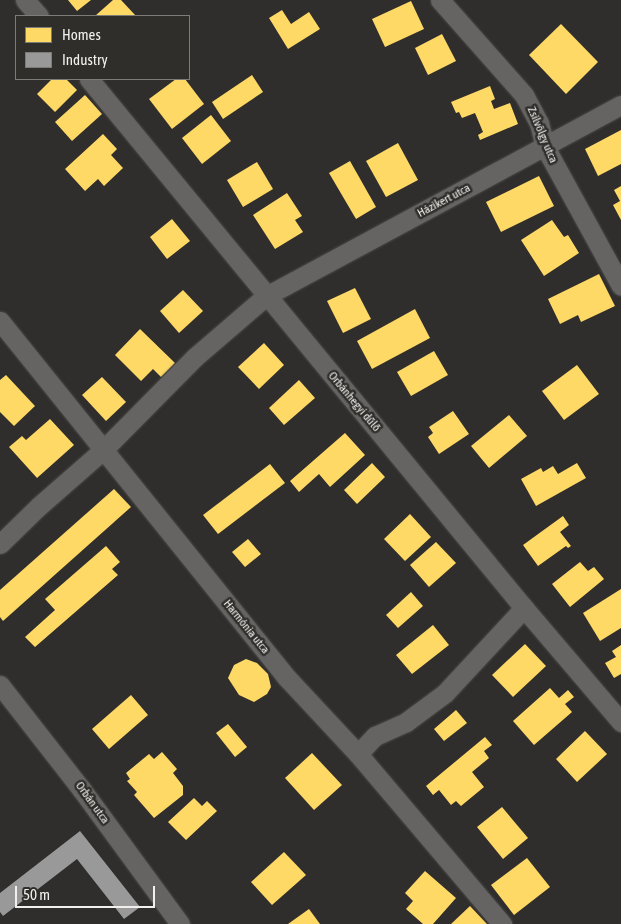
<!DOCTYPE html>
<meta charset="utf-8">
<style>
body{margin:0}
#map{position:relative;width:621px;height:924px;overflow:hidden;background:#2f2e2c;font-family:"Asap Condensed",sans-serif}
div>[style]{position:absolute}
.homes>*{inset:0;background:#ffd966}
.industry>*{inset:0;background:#999}
.roads{filter:drop-shadow(0 0 1px #4c4a48) drop-shadow(0 0 1px #4c4a48)}
.minor>*{height:19px;margin:-9.5px;padding:0 9.5px;transform-origin:9.5px;border-radius:9.5px;background:#656463}
span{translate:-50% -50%;white-space:nowrap;text-align:center;line-height:1.15;-webkit-text-stroke:5px #302e2b;paint-order:stroke}
.street-label{font-size:12px;color:#f2f0ee}
.legend{position:absolute;left:15px;top:15px;width:175px;height:65px;box-sizing:border-box;background:#302e2b;border:1px solid #7e7c79;margin:0;padding:6px 9px;list-style:none;font-size:15px;color:#f2f0ee}
.legend li{display:flex;align-items:center;gap:10px;height:25px}
.legend b{width:25px;border:1px solid #7e7c79}
.scale{position:absolute;left:15px;top:886px;width:140px;height:22px;box-sizing:border-box;border:2px solid #f2f0ee;border-top:0;padding-left:6px;font-size:15px;line-height:18px;white-space:nowrap;color:#f2f0ee;-webkit-text-stroke:4px #302e2b;paint-order:stroke}
</style>
<div id="map">
<div class="homes">
<div style="clip-path:polygon(68px 0,91px 0,77px 11px)"></div>
<div style="clip-path:polygon(113px 0,121px 0,136px 16px,95px 16px)"></div>
<div style="clip-path:polygon(411px 1px,424px 29px,385px 47px,372px 19px)"></div>
<div style="clip-path:polygon(282px 10px,291px 24px,309px 12px,320px 29px,288px 49px,269px 18px)"></div>
<div style="clip-path:polygon(561px 24px,598px 62px,566px 94px,529px 55px)"></div>
<div style="clip-path:polygon(442px 34px,456px 61px,428px 75px,415px 48px)"></div>
<div style="clip-path:polygon(252px 75px,263px 92px,223px 119px,212px 102px)"></div>
<div style="clip-path:polygon(52px 79px,66px 79px,77px 90px,55px 112px,37px 94px)"></div>
<div style="clip-path:polygon(176px 79px,185px 79px,204px 104px,172px 129px,149px 99px)"></div>
<div style="clip-path:polygon(490px 86px,495px 99px,491px 101px,494px 109px,510px 103px,518px 124px,480px 140px,478px 135px,483px 132px,475px 113px,462px 118px,459px 112px,456px 113px,451px 102px)"></div>
<div style="clip-path:polygon(85px 95px,102px 114px,72px 141px,55px 122px)"></div>
<div style="clip-path:polygon(211px 115px,231px 141px,202px 164px,182px 138px)"></div>
<div style="clip-path:polygon(621px 130px,621px 164px,598px 176px,585px 149px)"></div>
<div style="clip-path:polygon(103px 134px,117px 149px,111px 155px,123px 168px,104px 186px,98px 179px,85px 191px,65px 169px)"></div>
<div style="clip-path:polygon(398px 143px,418px 180px,386px 197px,366px 161px)"></div>
<div style="clip-path:polygon(350px 161px,376px 207px,356px 219px,329px 173px)"></div>
<div style="clip-path:polygon(257px 162px,273px 189px,243px 207px,227px 180px)"></div>
<div style="clip-path:polygon(539px 176px,554px 206px,501px 232px,486px 202px)"></div>
<div style="clip-path:polygon(621px 186px,621px 220px,613px 205px,620px 201px,614px 190px)"></div>
<div style="clip-path:polygon(287px 193px,302px 216px,295px 220px,303px 232px,275px 249px,253px 215px)"></div>
<div style="clip-path:polygon(172px 219px,190px 241px,167px 259px,150px 237px)"></div>
<div style="clip-path:polygon(552px 220px,564px 237px,568px 235px,579px 253px,544px 276px,521px 240px)"></div>
<div style="clip-path:polygon(599px 274px,615px 306px,581px 322px,578px 315px,560px 324px,548px 299px)"></div>
<div style="clip-path:polygon(355px 288px,371px 319px,343px 333px,327px 301px)"></div>
<div style="clip-path:polygon(183px 290px,203px 311px,179px 333px,160px 311px)"></div>
<div style="clip-path:polygon(415px 309px,430px 338px,372px 369px,357px 341px)"></div>
<div style="clip-path:polygon(140px 329px,175px 363px,161px 377px,153px 369px,141px 381px,115px 355px)"></div>
<div style="clip-path:polygon(264px 343px,284px 365px,259px 389px,238px 367px)"></div>
<div style="clip-path:polygon(434px 351px,448px 375px,411px 396px,397px 372px)"></div>
<div style="clip-path:polygon(577px 365px,599px 394px,564px 420px,542px 391px)"></div>
<div style="clip-path:polygon(6px 375px,35px 406px,14px 426px,0 412px,0 380px)"></div>
<div style="clip-path:polygon(102px 377px,126px 402px,106px 421px,82px 395px)"></div>
<div style="clip-path:polygon(299px 380px,315px 398px,284px 425px,269px 408px)"></div>
<div style="clip-path:polygon(453px 411px,469px 434px,439px 454px,428px 437px,433px 433px,429px 427px)"></div>
<div style="clip-path:polygon(509px 415px,527px 436px,489px 468px,471px 446px)"></div>
<div style="clip-path:polygon(50px 419px,74px 445px,37px 478px,9px 447px,22px 436px,26px 440px)"></div>
<div style="clip-path:polygon(345px 433px,365px 455px,330px 487px,319px 474px,299px 492px,290px 481px)"></div>
<div style="clip-path:polygon(372px 463px,385px 477px,357px 504px,344px 490px)"></div>
<div style="clip-path:polygon(577px 463px,586px 478px,536px 506px,521px 479px,541px 468px,543px 472px,553px 466px,558px 474px)"></div>
<div style="clip-path:polygon(270px 464px,285px 483px,218px 534px,203px 515px)"></div>
<div style="clip-path:polygon(114px 489px,131px 507px,3px 621px,0 617px,0 590px)"></div>
<div style="clip-path:polygon(410px 514px,431px 537px,405px 561px,384px 539px)"></div>
<div style="clip-path:polygon(563px 516px,569px 525px,560px 532px,571px 546px,568px 548px,566px 546px,538px 566px,523px 545px)"></div>
<div style="clip-path:polygon(248px 539px,261px 554px,245px 567px,232px 552px)"></div>
<div style="clip-path:polygon(436px 542px,456px 563px,429px 587px,410px 565px)"></div>
<div style="clip-path:polygon(106px 546px,120px 562px,112px 569px,118px 575px,35px 647px,25px 637px,55px 610px,45px 599px)"></div>
<div style="clip-path:polygon(580px 562px,588px 571px,594px 567px,604px 579px,570px 607px,552px 584px)"></div>
<div style="clip-path:polygon(621px 589px,621px 628px,600px 641px,583px 613px)"></div>
<div style="clip-path:polygon(411px 592px,423px 606px,398px 628px,386px 615px)"></div>
<div style="clip-path:polygon(433px 625px,449px 645px,412px 674px,396px 655px)"></div>
<div style="clip-path:polygon(525px 644px,546px 666px,513px 697px,492px 675px)"></div>
<div style="clip-path:polygon(621px 645px,621px 674px,614px 678px,605px 663px,616px 657px,612px 651px)"></div>
<div style="clip-path:polygon(246px 659px,257px 663px,268px 674px,271px 687px,267px 694px,254px 702px,239px 695px,228px 678px,234px 665px)"></div>
<div style="clip-path:polygon(550px 688px,559px 698px,568px 690px,574px 697px,565px 704px,572px 712px,534px 745px,513px 721px)"></div>
<div style="clip-path:polygon(131px 695px,148px 715px,109px 749px,92px 729px)"></div>
<div style="clip-path:polygon(456px 710px,467px 723px,444px 741px,434px 729px)"></div>
<div style="clip-path:polygon(228px 724px,247px 747px,235px 757px,216px 733px)"></div>
<div style="clip-path:polygon(585px 731px,607px 754px,577px 782px,556px 759px)"></div>
<div style="clip-path:polygon(485px 737px,492px 745px,484px 751px,489px 758px,472px 772px,484px 787px,461px 806px,456px 801px,451px 805px,439px 790px,433px 795px,426px 786px)"></div>
<div style="clip-path:polygon(162px 752px,177px 769px,173px 773px,183px 786px,183px 795px,154px 818px,134px 795px,137px 792px,127px 781px,130px 779px,126px 773px,149px 754px,154px 759px)"></div>
<div style="clip-path:polygon(312px 753px,342px 785px,314px 810px,285px 778px)"></div>
<div style="clip-path:polygon(194px 798px,202px 806px,207px 801px,217px 811px,186px 840px,168px 822px)"></div>
<div style="clip-path:polygon(502px 807px,528px 838px,503px 859px,477px 827px)"></div>
<div style="clip-path:polygon(284px 852px,306px 875px,272px 905px,251px 882px)"></div>
<div style="clip-path:polygon(527px 858px,550px 887px,514px 915px,491px 885px)"></div>
<div style="clip-path:polygon(425px 871px,456px 898px,433px 924px,423px 924px,406px 909px,413px 901px,405px 893px)"></div>
<div style="clip-path:polygon(470px 906px,487px 924px,451px 924px)"></div>
<div style="clip-path:polygon(309px 909px,320px 924px,288px 924px)"></div>
</div>
<div class="industry">
<div style="clip-path:polygon(80px 831px,140px 907px,124px 919px,77px 859px,3px 916px,0 912px,0 893px)"></div>
</div>
<div class="roads">
<div class="minor">
<div style="left:25px;top:0;width:21px;rotate:49deg"></div>
<div style="left:440px;top:0;width:127px;rotate:48.5deg"></div>
<div style="left:524px;top:95px;width:32px;rotate:62deg"></div>
<div style="left:539px;top:123px;width:25px;rotate:76deg"></div>
<div style="left:545px;top:147px;width:158px;rotate:61.3deg"></div>
<div style="left:89px;top:79px;width:685px;rotate:50.57deg"></div>
<div style="left:524px;top:608px;width:150px;rotate:49.6deg"></div>
<div style="left:0;top:321px;width:459px;rotate:51.2deg"></div>
<div style="left:288px;top:679px;width:103px;rotate:47deg"></div>
<div style="left:358px;top:754px;width:223px;rotate:49.7deg"></div>
<div style="left:0;top:544px;width:54px;rotate:-44.3deg"></div>
<div style="left:39px;top:506px;width:86px;rotate:-41.2deg"></div>
<div style="left:104px;top:449px;width:129px;rotate:-45.3deg"></div>
<div style="left:195px;top:357px;width:94px;rotate:-40.7deg"></div>
<div style="left:266px;top:296px;width:403px;rotate:-28.3deg"></div>
<div style="left:0;top:685px;width:133px;rotate:52deg"></div>
<div style="left:82px;top:790px;width:166px;rotate:53.8deg"></div>
<div style="left:358px;top:754px;width:25px;rotate:-47deg"></div>
<div style="left:375px;top:736px;width:34px;rotate:-24deg"></div>
<div style="left:406px;top:722px;width:49px;rotate:-36.6deg"></div>
<div style="left:445px;top:693px;width:116px;rotate:-47.1deg"></div>
</div>
</div>
<div class="street-label">
<span style="left:542px;top:135px;rotate:67deg">Zsilvölgy utca</span>
<span style="left:444px;top:201px;rotate:-28deg">Házikert utca</span>
<span style="left:354px;top:402px;rotate:50deg">Orbánhegyi dűlő</span>
<span style="left:246px;top:627px;rotate:51deg">Harmónia utca</span>
<span style="left:92px;top:803px;rotate:54deg">Orbán utca</span>
</div>
<ul class="legend">
<li><b style="height:14px;background:#ffd966"></b>Homes</li>
<li><b style="height:14px;background:#999"></b>Industry</li>
</ul>
<div class="scale">50 m</div>
</div>
